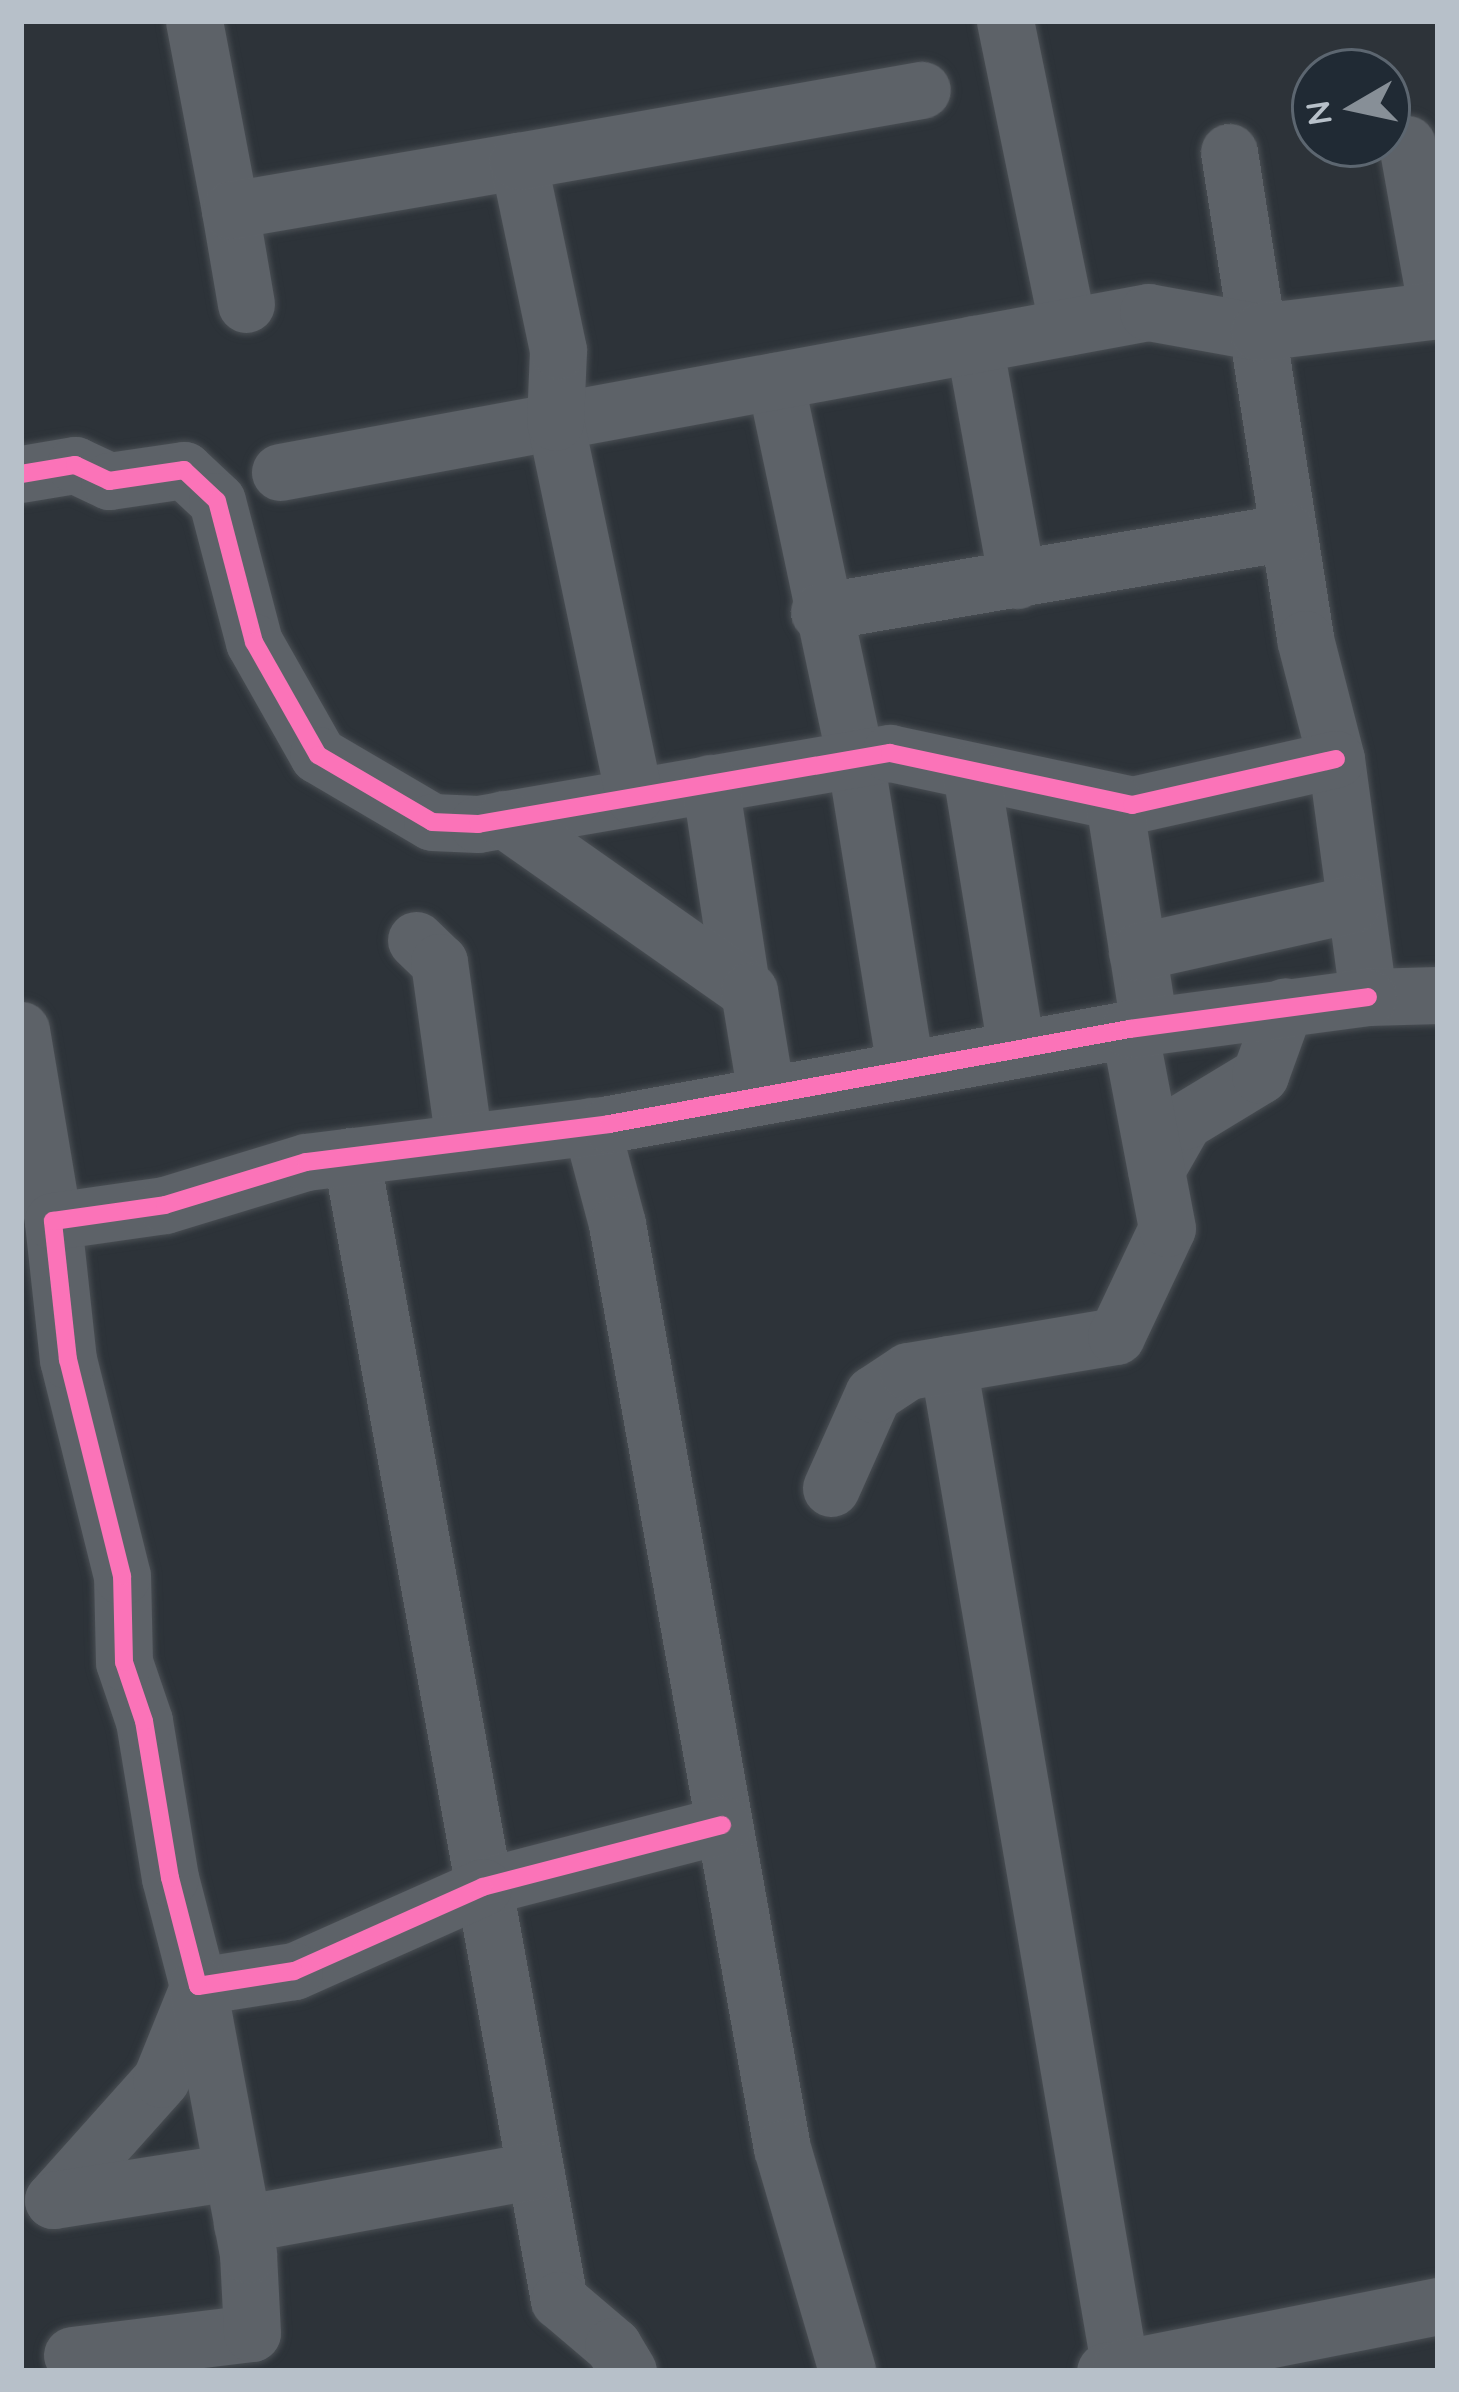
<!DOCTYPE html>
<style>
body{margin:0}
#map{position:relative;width:1459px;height:2392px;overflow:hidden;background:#2d3339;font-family:Quicksand,sans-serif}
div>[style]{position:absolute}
.roads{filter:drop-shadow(0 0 3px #4a4f54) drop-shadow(0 0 3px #4a4f54)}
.minor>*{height:57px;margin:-28.5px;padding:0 28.5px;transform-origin:28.5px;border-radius:28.5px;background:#5d6268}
.cycleway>*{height:18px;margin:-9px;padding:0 9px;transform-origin:9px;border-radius:9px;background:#fb73b8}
span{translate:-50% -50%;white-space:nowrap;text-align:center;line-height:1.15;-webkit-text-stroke:9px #202a34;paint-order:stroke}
.frame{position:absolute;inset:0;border:24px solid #b7c0c9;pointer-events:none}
.north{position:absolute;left:1291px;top:48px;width:120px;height:120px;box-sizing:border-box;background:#202a34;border:3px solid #5c6670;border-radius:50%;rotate:261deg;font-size:33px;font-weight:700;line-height:48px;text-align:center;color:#b7c0c9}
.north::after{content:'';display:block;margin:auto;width:42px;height:54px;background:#878f97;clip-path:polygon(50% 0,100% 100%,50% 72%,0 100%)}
</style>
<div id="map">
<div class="roads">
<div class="minor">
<div style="left:194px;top:21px;width:192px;rotate:79.2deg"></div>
<div style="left:1005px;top:21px;width:312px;rotate:78.4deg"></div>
<div style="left:1407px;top:144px;width:169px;rotate:79.8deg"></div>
<div style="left:1229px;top:152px;width:493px;rotate:81.1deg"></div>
<div style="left:1305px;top:639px;width:124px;rotate:75.5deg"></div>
<div style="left:1336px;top:759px;width:240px;rotate:82.3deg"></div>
<div style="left:1368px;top:997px;width:70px;rotate:-1.6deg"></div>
<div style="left:246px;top:304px;width:95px;rotate:-99.7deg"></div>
<div style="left:230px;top:210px;width:292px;rotate:-9.7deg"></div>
<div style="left:974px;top:344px;width:240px;rotate:79.7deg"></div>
<div style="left:775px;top:381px;width:385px;rotate:78deg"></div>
<div style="left:855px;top:758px;width:314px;rotate:80.8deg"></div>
<div style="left:280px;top:472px;width:883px;rotate:-10.44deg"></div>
<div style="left:1148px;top:312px;width:113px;rotate:10.2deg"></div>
<div style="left:1259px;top:332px;width:180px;rotate:-7deg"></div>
<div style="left:21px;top:474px;width:55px;rotate:-9.5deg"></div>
<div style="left:75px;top:465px;width:38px;rotate:25deg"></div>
<div style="left:109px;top:481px;width:76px;rotate:-8.3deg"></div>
<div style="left:184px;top:470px;width:45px;rotate:43.2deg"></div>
<div style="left:217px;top:501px;width:146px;rotate:75.3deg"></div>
<div style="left:254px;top:642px;width:130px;rotate:60.5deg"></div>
<div style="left:318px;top:755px;width:132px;rotate:30.4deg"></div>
<div style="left:432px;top:822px;width:46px;rotate:2.5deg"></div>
<div style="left:478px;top:824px;width:418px;rotate:-9.8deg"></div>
<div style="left:890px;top:753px;width:248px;rotate:12.1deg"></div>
<div style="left:1132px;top:805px;width:209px;rotate:-12.7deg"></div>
<div style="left:819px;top:612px;width:475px;rotate:-9.7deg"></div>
<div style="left:971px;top:773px;width:280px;rotate:80.7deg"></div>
<div style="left:710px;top:783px;width:204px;rotate:81.3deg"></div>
<div style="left:634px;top:796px;width:382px;rotate:-101.9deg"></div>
<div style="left:555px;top:422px;width:72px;rotate:-87.6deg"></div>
<div style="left:558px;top:350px;width:193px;rotate:-101.9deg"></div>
<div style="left:518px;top:161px;width:410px;rotate:-10deg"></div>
<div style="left:1114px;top:802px;width:227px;rotate:81.1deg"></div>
<div style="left:504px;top:819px;width:299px;rotate:35.1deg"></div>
<div style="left:749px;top:991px;width:104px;rotate:80.6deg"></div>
<div style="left:416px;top:940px;width:32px;rotate:44deg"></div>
<div style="left:439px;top:962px;width:182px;rotate:82.1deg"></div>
<div style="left:1137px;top:952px;width:220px;rotate:-12.6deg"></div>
<div style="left:21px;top:1030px;width:194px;rotate:80.5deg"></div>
<div style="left:591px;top:1126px;width:101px;rotate:75.1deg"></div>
<div style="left:617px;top:1224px;width:939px;rotate:79.88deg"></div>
<div style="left:782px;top:2148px;width:232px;rotate:73.7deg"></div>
<div style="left:351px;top:1156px;width:1163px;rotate:79.7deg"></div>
<div style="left:559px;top:2300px;width:71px;rotate:40.4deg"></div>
<div style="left:613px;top:2346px;width:29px;rotate:59deg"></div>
<div style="left:1156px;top:1170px;width:56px;rotate:-60.3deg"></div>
<div style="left:1184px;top:1121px;width:89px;rotate:-31.2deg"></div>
<div style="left:1260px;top:1075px;width:73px;rotate:-70.1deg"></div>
<div style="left:948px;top:1364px;width:1020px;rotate:80.29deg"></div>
<div style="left:1120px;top:2369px;width:15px;rotate:172deg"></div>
<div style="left:831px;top:1488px;width:103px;rotate:-65.9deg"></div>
<div style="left:873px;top:1394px;width:42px;rotate:-33.3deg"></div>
<div style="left:908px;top:1371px;width:211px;rotate:-9.6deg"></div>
<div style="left:1116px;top:1336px;width:119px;rotate:-64.7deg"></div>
<div style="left:1167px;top:1228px;width:203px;rotate:-100.8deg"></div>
<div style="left:722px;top:1825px;width:247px;rotate:165.5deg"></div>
<div style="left:483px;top:1887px;width:207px;rotate:156deg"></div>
<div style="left:294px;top:1971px;width:97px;rotate:171.1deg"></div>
<div style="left:198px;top:1986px;width:112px;rotate:-104.5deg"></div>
<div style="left:170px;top:1878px;width:159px;rotate:-99.4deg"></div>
<div style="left:144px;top:1721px;width:62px;rotate:-108.7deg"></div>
<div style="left:124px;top:1662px;width:86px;rotate:-91.3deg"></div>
<div style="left:122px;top:1576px;width:223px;rotate:-104deg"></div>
<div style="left:68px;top:1360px;width:140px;rotate:-96.2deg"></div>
<div style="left:53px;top:1221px;width:113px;rotate:-8.1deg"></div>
<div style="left:165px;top:1205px;width:147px;rotate:-17deg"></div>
<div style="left:306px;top:1162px;width:305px;rotate:-7.1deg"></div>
<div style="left:609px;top:1124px;width:529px;rotate:-10.35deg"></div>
<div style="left:1129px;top:1029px;width:241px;rotate:-7.6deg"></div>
<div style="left:53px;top:2200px;width:162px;rotate:-48.2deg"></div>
<div style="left:161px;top:2079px;width:96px;rotate:-68deg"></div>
<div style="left:53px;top:2200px;width:180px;rotate:-8.9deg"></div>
<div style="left:242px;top:2224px;width:298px;rotate:-10.4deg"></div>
<div style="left:72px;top:2355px;width:181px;rotate:-7deg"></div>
<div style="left:252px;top:2333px;width:79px;rotate:-92.9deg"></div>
<div style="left:248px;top:2254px;width:273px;rotate:-100.6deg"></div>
<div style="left:1120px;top:2369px;width:324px;rotate:-11.2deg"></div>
</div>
</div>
<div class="cycleway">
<div style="left:21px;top:474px;width:55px;rotate:-9.5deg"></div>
<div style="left:75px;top:465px;width:38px;rotate:25deg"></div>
<div style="left:109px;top:481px;width:76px;rotate:-8.3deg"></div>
<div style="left:184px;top:470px;width:45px;rotate:43.2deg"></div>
<div style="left:217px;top:501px;width:146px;rotate:75.3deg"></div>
<div style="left:254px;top:642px;width:130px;rotate:60.5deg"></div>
<div style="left:318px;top:755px;width:132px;rotate:30.4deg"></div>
<div style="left:432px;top:822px;width:46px;rotate:2.5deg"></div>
<div style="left:478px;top:824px;width:418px;rotate:-9.8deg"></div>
<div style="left:890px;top:753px;width:248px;rotate:12.1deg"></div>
<div style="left:1132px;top:805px;width:209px;rotate:-12.7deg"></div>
<div style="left:722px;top:1825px;width:247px;rotate:165.5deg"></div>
<div style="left:483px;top:1887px;width:207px;rotate:156deg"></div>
<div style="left:294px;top:1971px;width:97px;rotate:171.1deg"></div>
<div style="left:198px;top:1986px;width:112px;rotate:-104.5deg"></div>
<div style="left:170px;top:1878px;width:159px;rotate:-99.4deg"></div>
<div style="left:144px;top:1721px;width:62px;rotate:-108.7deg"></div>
<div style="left:124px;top:1662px;width:86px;rotate:-91.3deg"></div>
<div style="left:122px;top:1576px;width:223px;rotate:-104deg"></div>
<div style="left:68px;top:1360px;width:140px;rotate:-96.2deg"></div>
<div style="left:53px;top:1221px;width:113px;rotate:-8.1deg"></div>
<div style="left:165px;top:1205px;width:147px;rotate:-17deg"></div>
<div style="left:306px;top:1162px;width:305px;rotate:-7.1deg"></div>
<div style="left:609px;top:1124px;width:529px;rotate:-10.35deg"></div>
<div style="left:1129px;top:1029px;width:241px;rotate:-7.6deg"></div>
</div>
<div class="frame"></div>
<div class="north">N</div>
</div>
